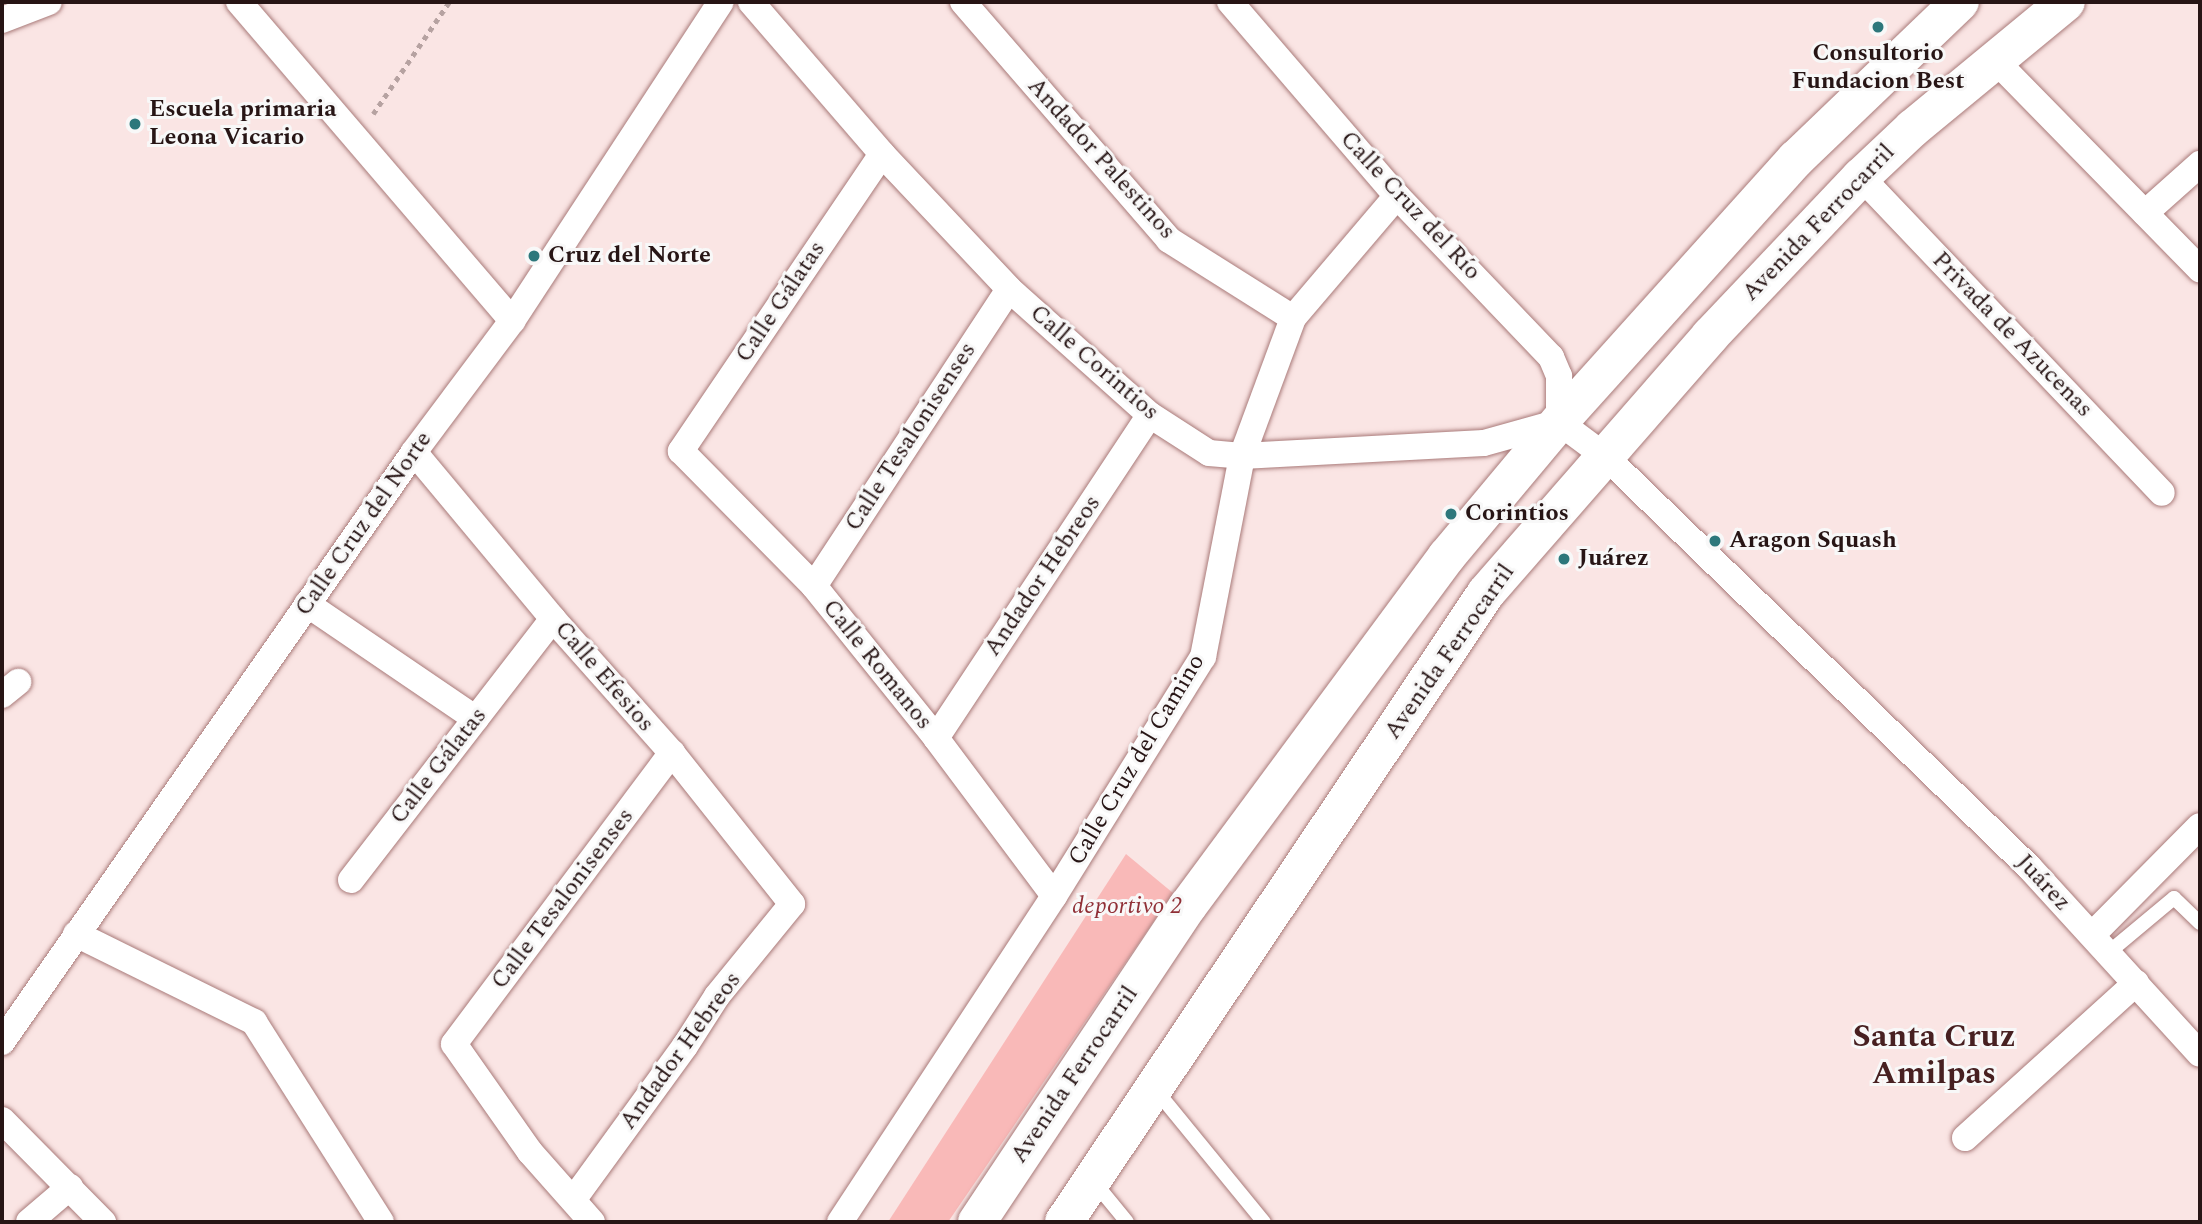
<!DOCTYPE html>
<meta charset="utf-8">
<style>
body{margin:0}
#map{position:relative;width:2202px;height:1224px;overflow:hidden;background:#fae5e4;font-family:Spectral,serif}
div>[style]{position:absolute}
.green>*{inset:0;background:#f9b9b8}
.path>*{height:4.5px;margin-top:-2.25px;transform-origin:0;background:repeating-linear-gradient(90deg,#b6a2a1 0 5px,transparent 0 10px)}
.roads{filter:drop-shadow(0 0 2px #a97a79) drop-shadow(0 0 2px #a97a79)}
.lane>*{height:14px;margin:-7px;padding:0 7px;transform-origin:7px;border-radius:7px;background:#fff}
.street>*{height:26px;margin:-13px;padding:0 13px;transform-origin:13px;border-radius:13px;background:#fff}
.secondary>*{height:38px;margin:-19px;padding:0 19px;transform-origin:19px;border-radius:19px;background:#fff}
.dots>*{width:19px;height:19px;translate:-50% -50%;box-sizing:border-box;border:4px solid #f8f8f8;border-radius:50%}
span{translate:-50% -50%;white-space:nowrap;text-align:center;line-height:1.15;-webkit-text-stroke:6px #f8f8f8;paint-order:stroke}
.poi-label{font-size:24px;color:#271515;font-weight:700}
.left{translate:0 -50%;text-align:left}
.street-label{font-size:24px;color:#271515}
.park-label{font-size:24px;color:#902f36;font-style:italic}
.district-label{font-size:32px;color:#472021;font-weight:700}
.frame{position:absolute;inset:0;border:4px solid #271515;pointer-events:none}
</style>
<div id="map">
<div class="green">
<div style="clip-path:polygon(1126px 854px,1173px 893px,948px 1222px,888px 1222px)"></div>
</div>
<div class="path">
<div style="left:373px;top:114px;width:135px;rotate:-55.8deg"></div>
</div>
<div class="roads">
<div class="lane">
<div style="left:2108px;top:953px;width:86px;rotate:-39.8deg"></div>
<div style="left:2174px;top:898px;width:36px;rotate:44deg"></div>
<div style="left:1155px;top:1089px;width:172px;rotate:50.7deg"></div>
<div style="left:1095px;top:1183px;width:50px;rotate:50.6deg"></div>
</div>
<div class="street">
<div style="left:239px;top:2px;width:420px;rotate:49.4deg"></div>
<div style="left:751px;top:2px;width:201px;rotate:49.2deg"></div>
<div style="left:882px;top:154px;width:185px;rotate:46.7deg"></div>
<div style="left:1009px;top:289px;width:189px;rotate:41.8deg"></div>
<div style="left:1150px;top:415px;width:70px;rotate:32.8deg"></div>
<div style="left:1209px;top:453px;width:33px;rotate:5deg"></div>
<div style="left:1242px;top:456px;width:242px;rotate:-3.1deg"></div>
<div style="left:1484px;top:443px;width:78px;rotate:-15.6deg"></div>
<div style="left:963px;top:2px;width:315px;rotate:49.1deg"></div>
<div style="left:1169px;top:240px;width:146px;rotate:32.2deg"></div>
<div style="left:1230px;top:2px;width:256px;rotate:49.3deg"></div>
<div style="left:1397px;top:196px;width:223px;rotate:46.3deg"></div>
<div style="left:1551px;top:357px;width:21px;rotate:67deg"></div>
<div style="left:1559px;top:376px;width:46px;rotate:90deg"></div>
<div style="left:2px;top:20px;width:50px;rotate:-21deg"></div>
<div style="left:1995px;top:60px;width:293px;rotate:45.6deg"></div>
<div style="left:882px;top:154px;width:359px;rotate:124.1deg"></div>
<div style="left:681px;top:451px;width:190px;rotate:45.4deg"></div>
<div style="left:814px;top:586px;width:195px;rotate:51.2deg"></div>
<div style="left:936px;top:738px;width:197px;rotate:53.2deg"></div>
<div style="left:1861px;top:177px;width:436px;rotate:46.4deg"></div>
<div style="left:2145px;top:213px;width:74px;rotate:-41.7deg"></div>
<div style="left:1559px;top:422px;width:59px;rotate:36.7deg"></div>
<div style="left:1606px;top:457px;width:589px;rotate:44.11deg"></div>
<div style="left:2029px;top:867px;width:253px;rotate:47.6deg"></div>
<div style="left:414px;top:452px;width:217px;rotate:50.2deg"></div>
<div style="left:553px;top:619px;width:179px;rotate:48.4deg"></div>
<div style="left:672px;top:753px;width:193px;rotate:51.5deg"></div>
<div style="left:792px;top:904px;width:119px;rotate:129.2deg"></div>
<div style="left:717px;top:996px;width:59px;rotate:122.6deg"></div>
<div style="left:685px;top:1046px;width:190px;rotate:126deg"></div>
<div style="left:814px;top:586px;width:355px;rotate:-56.7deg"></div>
<div style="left:307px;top:604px;width:204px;rotate:34.2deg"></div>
<div style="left:2px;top:695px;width:21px;rotate:-39deg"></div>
<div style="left:936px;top:738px;width:387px;rotate:-56.5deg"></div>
<div style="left:351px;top:880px;width:330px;rotate:-52.3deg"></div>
<div style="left:76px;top:934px;width:199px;rotate:26.3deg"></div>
<div style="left:254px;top:1022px;width:237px;rotate:57.6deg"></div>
<div style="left:2092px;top:935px;width:153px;rotate:-45.3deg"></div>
<div style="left:2px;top:1042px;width:720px;rotate:-55.07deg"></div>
<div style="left:414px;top:452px;width:164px;rotate:-53.2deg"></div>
<div style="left:512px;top:321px;width:381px;rotate:-56.8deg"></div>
<div style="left:2px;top:1120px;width:144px;rotate:45.3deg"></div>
<div style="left:1965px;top:1138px;width:231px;rotate:-42.2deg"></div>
<div style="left:29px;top:1222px;width:54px;rotate:-40.5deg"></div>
<div style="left:592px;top:1222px;width:94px;rotate:-131.5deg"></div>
<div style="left:530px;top:1152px;width:132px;rotate:-125.1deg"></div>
<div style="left:454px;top:1044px;width:364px;rotate:-53.2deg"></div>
<div style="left:840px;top:1222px;width:390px;rotate:-56.7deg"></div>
<div style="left:1054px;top:896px;width:282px;rotate:-58.1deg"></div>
<div style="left:1203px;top:657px;width:205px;rotate:-79deg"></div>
<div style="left:1242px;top:456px;width:147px;rotate:-69.7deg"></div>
<div style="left:1293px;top:318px;width:160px;rotate:-49.6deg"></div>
</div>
<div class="secondary">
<div style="left:977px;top:1222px;width:380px;rotate:-56.3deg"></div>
<div style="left:1188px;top:906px;width:435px;rotate:-53.5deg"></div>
<div style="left:1447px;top:556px;width:175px;rotate:-50.1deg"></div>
<div style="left:1559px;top:422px;width:354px;rotate:-48deg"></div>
<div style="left:1796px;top:159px;width:227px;rotate:-43.8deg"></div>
<div style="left:1064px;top:1222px;width:757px;rotate:-56.14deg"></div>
<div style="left:1486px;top:593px;width:341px;rotate:-48.9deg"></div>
<div style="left:1710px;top:336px;width:219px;rotate:-46.5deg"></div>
<div style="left:1861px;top:177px;width:71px;rotate:-43.3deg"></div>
<div style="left:1913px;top:128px;width:198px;rotate:-39.5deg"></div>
</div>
</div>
<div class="dots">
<div style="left:1878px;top:27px;background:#2d777b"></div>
<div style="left:135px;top:124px;background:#2d777b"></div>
<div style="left:534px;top:256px;background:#2d777b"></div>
<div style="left:1451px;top:514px;background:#2d777b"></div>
<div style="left:1715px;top:541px;background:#2d777b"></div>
<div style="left:1564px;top:559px;background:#2d777b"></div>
</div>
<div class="poi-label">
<span style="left:1878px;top:68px">Consultorio<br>Fundacion Best</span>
<span class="left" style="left:149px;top:124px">Escuela primaria<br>Leona Vicario</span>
<span class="left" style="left:548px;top:256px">Cruz del Norte</span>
<span class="left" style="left:1465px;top:514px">Corintios</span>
<span class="left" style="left:1729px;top:541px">Aragon Squash</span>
<span class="left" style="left:1578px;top:559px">Juárez</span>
</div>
<div class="street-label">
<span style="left:1101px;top:159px;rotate:48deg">Andador Palestinos</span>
<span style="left:1410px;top:206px;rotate:47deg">Calle Cruz del Río</span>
<span style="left:1819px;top:223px;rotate:-46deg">Avenida Ferrocarril</span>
<span style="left:781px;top:302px;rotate:-56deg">Calle Gálatas</span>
<span style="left:2012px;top:335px;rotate:46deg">Privada de Azucenas</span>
<span style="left:1094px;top:363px;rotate:41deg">Calle Corintios</span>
<span style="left:911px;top:437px;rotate:-57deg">Calle Tesalonisenses</span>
<span style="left:364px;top:524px;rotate:-55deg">Calle Cruz del Norte</span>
<span style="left:1043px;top:576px;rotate:-56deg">Andador Hebreos</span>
<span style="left:1450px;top:652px;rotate:-55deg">Avenida Ferrocarril</span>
<span style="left:877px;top:665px;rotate:51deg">Calle Romanos</span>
<span style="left:604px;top:677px;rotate:49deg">Calle Efesios</span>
<span style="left:1137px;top:760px;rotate:-59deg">Calle Cruz del Camino</span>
<span style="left:439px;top:766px;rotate:-52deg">Calle Gálatas</span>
<span style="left:2043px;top:883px;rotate:47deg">Juárez</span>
<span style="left:563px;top:899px;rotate:-53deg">Calle Tesalonisenses</span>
<span style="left:681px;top:1051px;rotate:-54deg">Andador Hebreos</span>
<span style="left:1075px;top:1075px;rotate:-56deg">Avenida Ferrocarril</span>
</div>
<div class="park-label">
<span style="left:1127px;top:907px">deportivo 2</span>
</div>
<div class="district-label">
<span style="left:1934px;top:1056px">Santa Cruz<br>Amilpas</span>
</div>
<div class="frame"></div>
</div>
